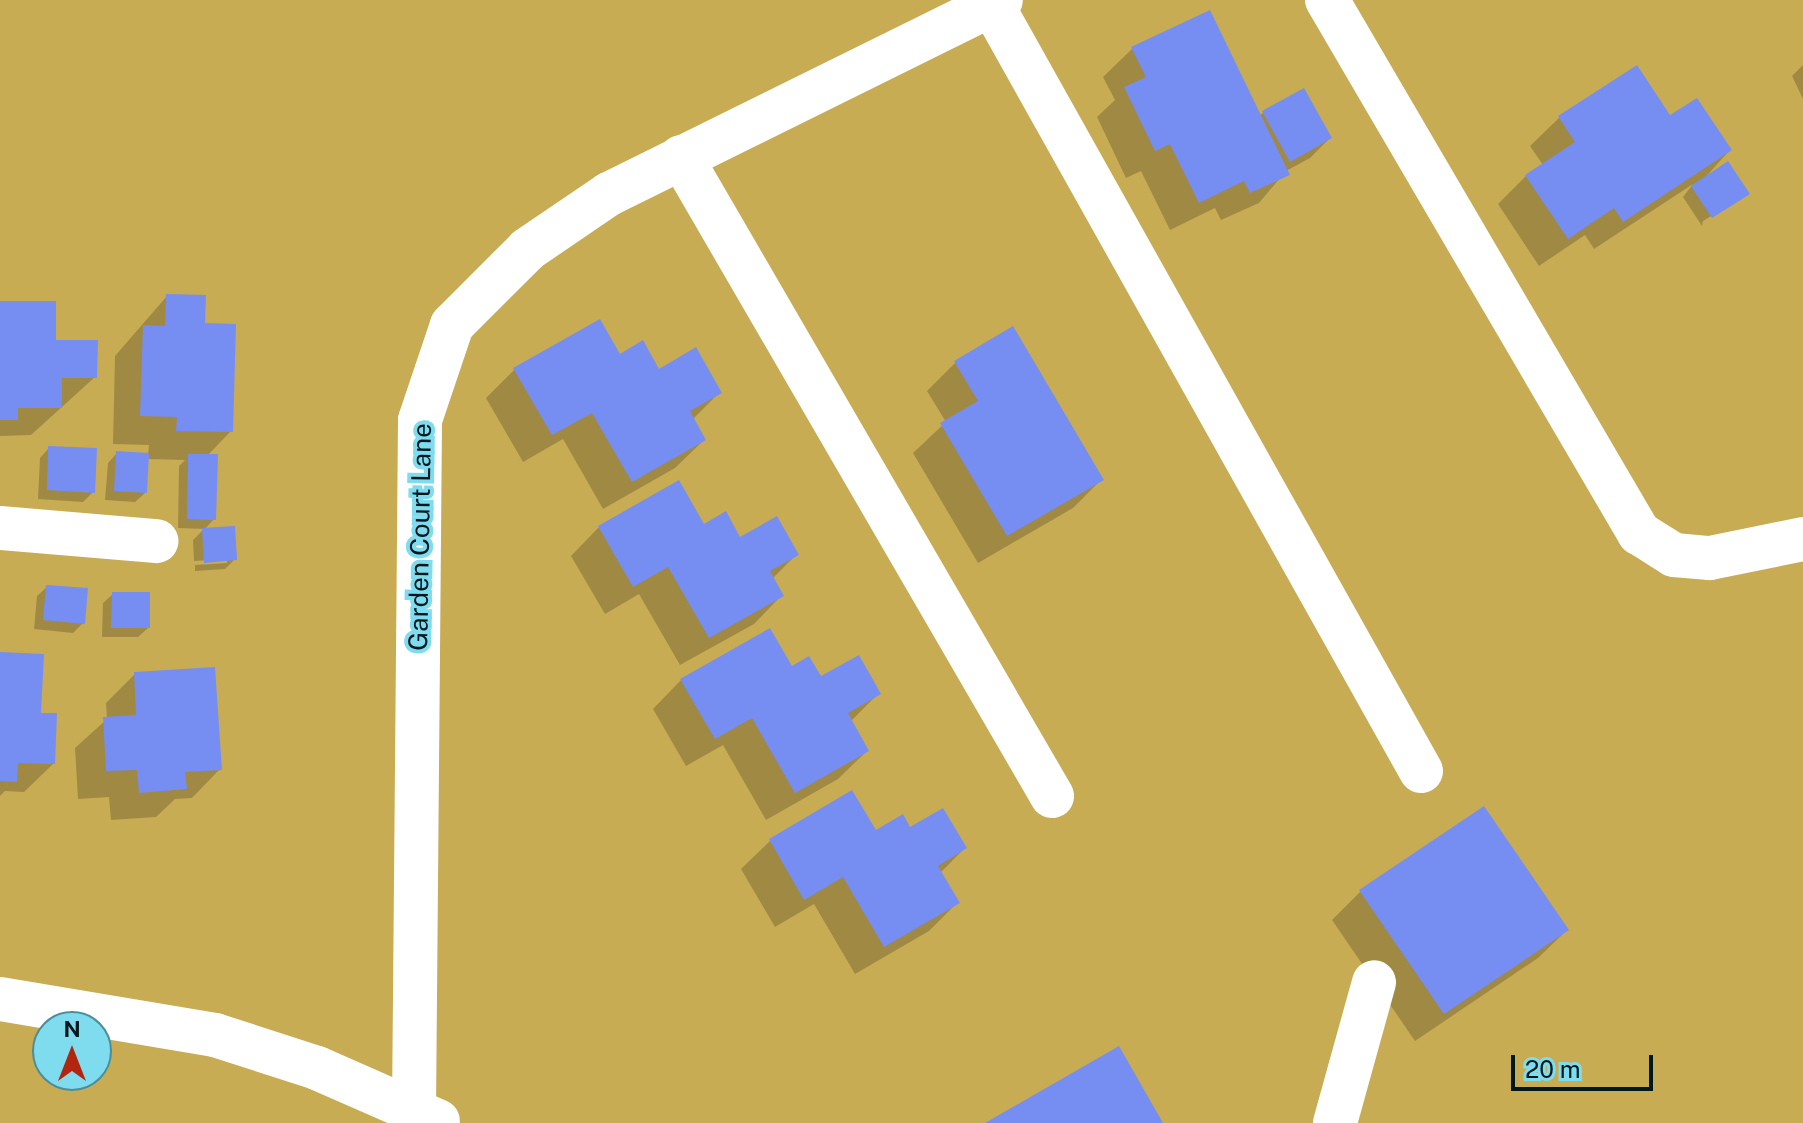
<!DOCTYPE html>
<style>
body{margin:0}
#map{position:relative;width:1803px;height:1123px;overflow:hidden;background:#7edcee;font-family:"Public Sans",sans-serif}
div>[style]{position:absolute}
.green>*{inset:0;background:#c8ac54}
.shadow>*{inset:0;background:#0003}
.building>*{inset:0;background:#768ef2}
.minor>*{height:44px;margin:-22px;padding:0 22px;transform-origin:22px;border-radius:22px;background:#fff}
span{translate:-50% -50%;white-space:nowrap;text-align:center;line-height:1.15;-webkit-text-stroke:8px #7edcee;paint-order:stroke}
.street-label{font-size:26px;color:#00171c}
.north{position:absolute;left:32px;top:1011px;width:80px;height:80px;box-sizing:border-box;background:#7edcee;border:2px solid #4c8d9a;border-radius:50%;rotate:0deg;font-size:22px;font-weight:700;line-height:32px;text-align:center;color:#00171c}
.north::after{content:'';display:block;margin:auto;width:28px;height:36px;background:#b2250e;clip-path:polygon(50% 0,100% 100%,50% 72%,0 100%)}
.scale{position:absolute;left:1511px;top:1055px;width:142px;height:36px;box-sizing:border-box;border:4px solid #00171c;border-top:0;padding-left:10px;font-size:24px;line-height:28px;white-space:nowrap;color:#00171c;-webkit-text-stroke:6px #7edcee;paint-order:stroke}
</style>
<div id="map">
<div class="green">
<div style="clip-path:polygon(evenodd,0 0,1803px 0,1803px 1123px,0 1123px,0 0,48px 1027px,96px 1027px,96px 1075px,48px 1075px,48px 1027px)"></div>
</div>
<div class="shadow">
<div style="clip-path:polygon(1209px 12px,1259px 116px,1263px 113px,1330px 138px,1310px 158px,1286px 171px,1259px 203px,1221px 220px,1215px 208px,1170px 230px,1141px 171px,1126px 178px,1097px 117px,1115px 100px,1103px 77px,1132px 49px)"></div>
<div style="clip-path:polygon(1803px 65px,1803px 99px,1792px 76px)"></div>
<div style="clip-path:polygon(1636px 68px,1669px 118px,1730px 150px,1701px 182px,1747px 194px,1703px 221px,1702px 226px,1683px 197px,1693px 184px,1594px 249px,1585px 235px,1539px 266px,1498px 204px,1526px 176px,1543px 165px,1530px 146px,1559px 118px)"></div>
<div style="clip-path:polygon(167px 296px,203px 325px,231px 431px,207px 456px,214px 519px,204px 530px,235px 559px,225px 569px,195px 571px,195px 565px,227px 563px,227px 559px,194px 561px,193px 540px,204px 529px,178px 528px,179px 466px,185px 460px,147px 459px,145px 493px,135px 502px,105px 500px,108px 463px,117px 453px,148px 455px,149px 445px,113px 444px,115px 356px)"></div>
<div style="clip-path:polygon(0 303px,95px 377px,31px 435px,0 436px)"></div>
<div style="clip-path:polygon(619px 356px,719px 393px,692px 420px,704px 440px,675px 468px,603px 509px,563px 439px,523px 462px,486px 398px,515px 369px)"></div>
<div style="clip-path:polygon(956px 362px,1101px 480px,1073px 508px,978px 563px,913px 453px,946px 422px,927px 391px)"></div>
<div style="clip-path:polygon(49px 448px,93px 492px,83px 502px,38px 499px,40px 458px)"></div>
<div style="clip-path:polygon(599px 527px,703px 527px,797px 554px,772px 579px,782px 595px,754px 624px,680px 665px,639px 594px,605px 614px,571px 556px)"></div>
<div style="clip-path:polygon(47px 587px,83px 623px,73px 633px,34px 629px,37px 596px)"></div>
<div style="clip-path:polygon(113px 594px,148px 628px,138px 637px,102px 637px,103px 603px)"></div>
<div style="clip-path:polygon(0 654px,38px 714px,53px 764px,24px 792px,5px 791px,0 796px)"></div>
<div style="clip-path:polygon(135px 674px,220px 769px,192px 798px,175px 799px,156px 817px,111px 820px,109px 797px,78px 799px,75px 748px,107px 719px,106px 703px)"></div>
<div style="clip-path:polygon(820px 679px,878px 694px,850px 722px,867px 751px,838px 779px,766px 820px,723px 745px,686px 766px,653px 709px,681px 680px)"></div>
<div style="clip-path:polygon(852px 793px,875px 832px,909px 830px,965px 848px,940px 873px,957px 903px,929px 931px,855px 974px,814px 904px,775px 927px,741px 869px,770px 841px)"></div>
<div style="clip-path:polygon(1360px 892px,1567px 930px,1538px 958px,1415px 1041px,1332px 920px)"></div>
</div>
<div class="building">
<div style="clip-path:polygon(1210px 10px,1290px 175px,1250px 193px,1244px 181px,1199px 203px,1170px 144px,1155px 151px,1124px 87px,1146px 77px,1131px 47px)"></div>
<div style="clip-path:polygon(1637px 65px,1670px 115px,1697px 98px,1732px 150px,1623px 222px,1614px 208px,1568px 239px,1525px 175px,1575px 142px,1558px 116px)"></div>
<div style="clip-path:polygon(1304px 88px,1332px 138px,1290px 162px,1262px 111px)"></div>
<div style="clip-path:polygon(1728px 161px,1750px 194px,1712px 218px,1691px 186px)"></div>
<div style="clip-path:polygon(166px 294px,206px 295px,205px 323px,236px 324px,233px 432px,176px 431px,177px 417px,140px 416px,143px 325px,165px 326px)"></div>
<div style="clip-path:polygon(0 301px,56px 301px,56px 340px,98px 340px,97px 378px,62px 378px,62px 408px,18px 408px,18px 420px,0 420px)"></div>
<div style="clip-path:polygon(600px 319px,620px 354px,643px 340px,659px 369px,696px 347px,722px 393px,690px 411px,706px 440px,632px 482px,592px 413px,552px 435px,513px 368px)"></div>
<div style="clip-path:polygon(1013px 326px,1104px 480px,1007px 536px,940px 423px,978px 401px,954px 361px)"></div>
<div style="clip-path:polygon(48px 446px,97px 448px,95px 493px,47px 490px)"></div>
<div style="clip-path:polygon(116px 451px,149px 453px,147px 493px,114px 491px)"></div>
<div style="clip-path:polygon(188px 454px,218px 454px,216px 520px,187px 519px)"></div>
<div style="clip-path:polygon(679px 480px,704px 524px,726px 511px,740px 537px,777px 516px,799px 555px,770px 571px,784px 596px,709px 638px,668px 567px,633px 587px,598px 526px)"></div>
<div style="clip-path:polygon(235px 526px,237px 560px,204px 563px,202px 528px)"></div>
<div style="clip-path:polygon(46px 585px,88px 588px,85px 624px,43px 620px)"></div>
<div style="clip-path:polygon(112px 592px,150px 592px,150px 628px,111px 628px)"></div>
<div style="clip-path:polygon(770px 628px,792px 666px,809px 656px,821px 676px,859px 655px,881px 694px,848px 713px,869px 751px,795px 793px,752px 718px,715px 739px,680px 679px)"></div>
<div style="clip-path:polygon(0 652px,44px 654px,41px 713px,57px 713px,55px 764px,18px 763px,17px 782px,0 781px)"></div>
<div style="clip-path:polygon(215px 667px,222px 770px,185px 772px,187px 789px,139px 793px,137px 770px,106px 771px,103px 717px,136px 715px,134px 672px)"></div>
<div style="clip-path:polygon(852px 790px,876px 830px,903px 814px,910px 827px,943px 808px,967px 848px,938px 866px,960px 903px,884px 947px,843px 877px,804px 900px,769px 839px)"></div>
<div style="clip-path:polygon(1484px 806px,1569px 930px,1444px 1014px,1359px 890px)"></div>
<div style="clip-path:polygon(1119px 1046px,1163px 1123px,985px 1123px)"></div>
</div>
<div class="minor">
<div style="left:1327px;top:0;width:618px;rotate:59.66deg"></div>
<div style="left:1639px;top:533px;width:41px;rotate:32.2deg"></div>
<div style="left:1674px;top:555px;width:36px;rotate:5deg"></div>
<div style="left:1710px;top:558px;width:95px;rotate:-11.5deg"></div>
<div style="left:992px;top:5px;width:878px;rotate:60.75deg"></div>
<div style="left:681px;top:157px;width:739px;rotate:59.86deg"></div>
<div style="left:0;top:528px;width:157px;rotate:4.8deg"></div>
<div style="left:0;top:999px;width:218px;rotate:9.5deg"></div>
<div style="left:215px;top:1035px;width:107px;rotate:17.9deg"></div>
<div style="left:317px;top:1068px;width:132px;rotate:23.7deg"></div>
<div style="left:414px;top:1110px;width:690px;rotate:-89.5deg"></div>
<div style="left:420px;top:420px;width:100px;rotate:-71.4deg"></div>
<div style="left:452px;top:325px;width:107px;rotate:-45deg"></div>
<div style="left:528px;top:249px;width:98px;rotate:-34.2deg"></div>
<div style="left:609px;top:194px;width:437px;rotate:-26.3deg"></div>
<div style="left:1335px;top:1123px;width:146px;rotate:-74.5deg"></div>
</div>
<div class="street-label">
<span style="left:420px;top:537px;rotate:-89deg">Garden Court Lane</span>
</div>
<div class="north">N</div>
<div class="scale">20 m</div>
</div>
